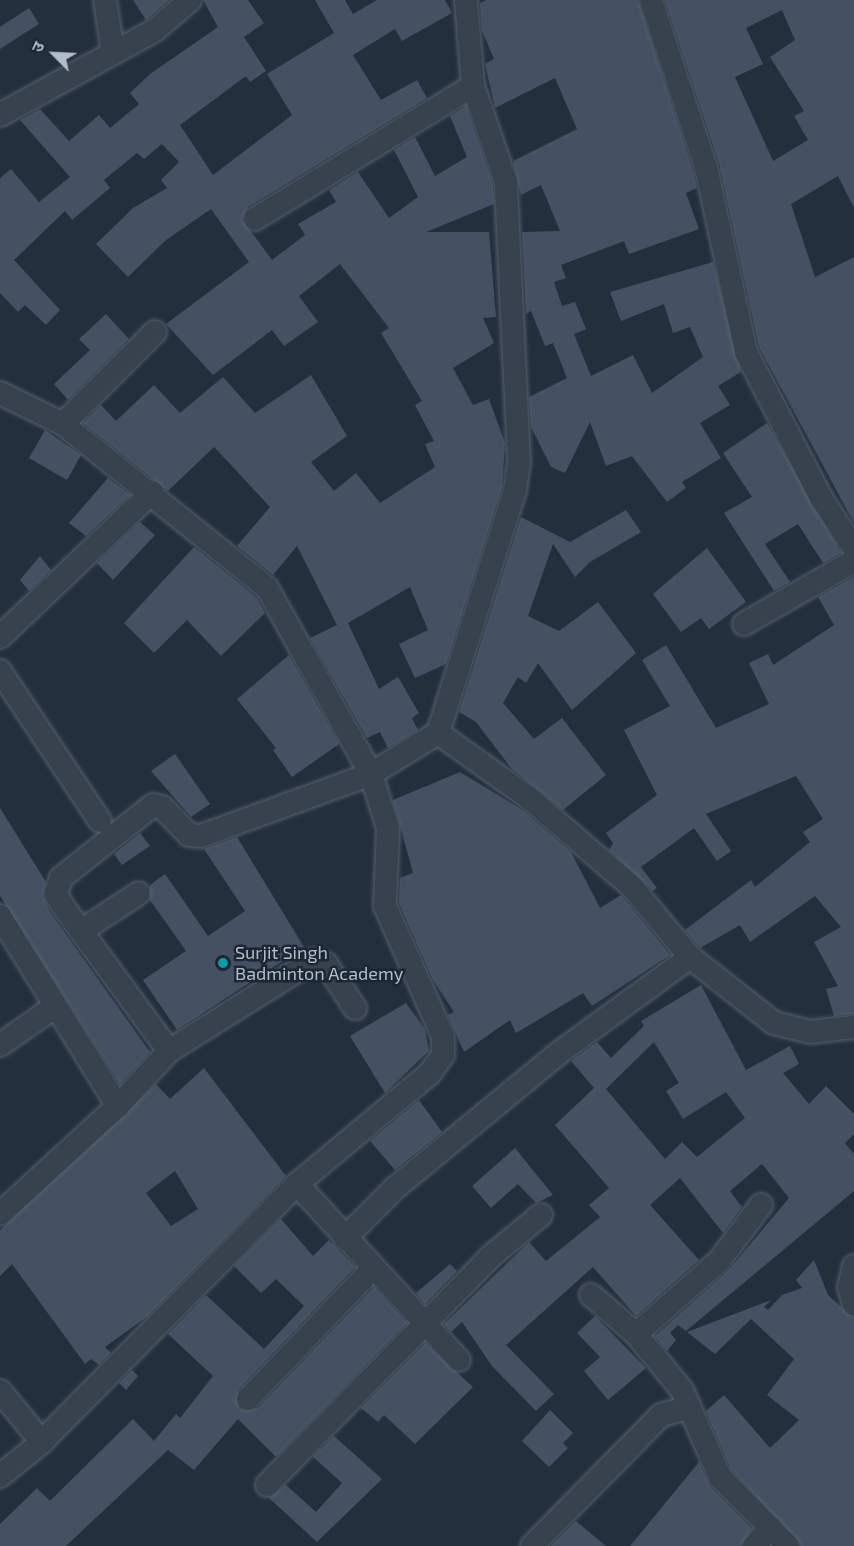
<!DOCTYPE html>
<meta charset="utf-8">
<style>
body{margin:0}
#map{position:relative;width:854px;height:1546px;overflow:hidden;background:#242f3e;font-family:"Exo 2","Noto Sans Devanagari",sans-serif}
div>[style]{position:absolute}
.building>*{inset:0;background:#455162}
.roads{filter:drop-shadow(0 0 2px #565f6c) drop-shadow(0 0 2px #565f6c)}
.minor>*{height:22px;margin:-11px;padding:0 11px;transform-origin:11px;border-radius:11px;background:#38414e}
.dots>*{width:16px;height:16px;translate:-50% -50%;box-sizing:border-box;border:3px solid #1d2633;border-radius:50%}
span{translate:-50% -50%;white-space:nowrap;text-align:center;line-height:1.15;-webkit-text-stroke:5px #1d2633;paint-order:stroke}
.poi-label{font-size:18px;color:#b4bcc9}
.left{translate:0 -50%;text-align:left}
.north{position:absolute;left:24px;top:24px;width:60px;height:60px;-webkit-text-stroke:4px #1d2633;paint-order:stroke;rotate:294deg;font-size:16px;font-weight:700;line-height:24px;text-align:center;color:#b4bcc9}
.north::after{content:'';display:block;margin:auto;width:21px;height:27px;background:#b4bcc9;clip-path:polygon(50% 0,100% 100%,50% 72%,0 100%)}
</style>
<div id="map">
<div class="building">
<div style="clip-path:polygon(133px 0,169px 0,146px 20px)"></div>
<div style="clip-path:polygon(203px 0,248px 0,264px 23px,244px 37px,266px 71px,250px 82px,246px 76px,180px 125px,213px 175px,292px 115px,267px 74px,334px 33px,315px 0,345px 0,353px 14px,377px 0,445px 0,452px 13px,402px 41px,395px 29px,353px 55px,381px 100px,417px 80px,427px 98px,248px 207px,242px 219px,272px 260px,305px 235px,298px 224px,336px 202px,329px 190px,358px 172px,389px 218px,418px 197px,394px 150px,415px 137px,435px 176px,467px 157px,450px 116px,466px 106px,493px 185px,494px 204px,426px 232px,489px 232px,496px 317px,483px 318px,494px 343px,453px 368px,473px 405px,489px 399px,505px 443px,502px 487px,446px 664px,415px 678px,399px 644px,428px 630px,410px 587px,348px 623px,379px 689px,398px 677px,419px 713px,412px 718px,418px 730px,388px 748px,380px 732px,367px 738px,310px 638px,337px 625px,297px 546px,273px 575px,237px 546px,270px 507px,232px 466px,214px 447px,168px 491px,83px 423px,101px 405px,116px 421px,154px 385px,180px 413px,223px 377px,255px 413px,311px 375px,347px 436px,311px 462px,334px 491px,356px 473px,380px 503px,435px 467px,425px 444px,434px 441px,415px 405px,422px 401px,381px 333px,389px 328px,340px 264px,299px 296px,318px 322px,284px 346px,272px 330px,213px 375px,166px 324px,249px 262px,211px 209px,166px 240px,128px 277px,96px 244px,133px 208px,167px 188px,161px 180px,179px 162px,162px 144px,144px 159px,137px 153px,104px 180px,110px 188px,72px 220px,65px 211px,14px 260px,60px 310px,46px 325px,25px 305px,18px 312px,0 293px,0 178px,11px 169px,39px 202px,70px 177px,20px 120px,40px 109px,69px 141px,99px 115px,110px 128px,139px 104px,130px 93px,150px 74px,218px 27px)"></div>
<div style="clip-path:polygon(486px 0,638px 0,693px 171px,697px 188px,686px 193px,699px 229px,629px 254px,624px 241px,561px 265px,566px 278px,554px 282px,562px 306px,575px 302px,586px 329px,574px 334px,591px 376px,633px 355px,652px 393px,703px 357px,690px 327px,673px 333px,664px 304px,621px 321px,610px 292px,713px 262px,741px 372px,718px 386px,730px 405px,700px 423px,721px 458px,682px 482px,686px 488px,667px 502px,632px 456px,606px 466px,590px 422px,565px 473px,551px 467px,531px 427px,529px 397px,567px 378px,553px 343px,545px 346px,531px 311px,526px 314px,522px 232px,560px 231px,541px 185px,521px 195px,513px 161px,577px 129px,555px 78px,495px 108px,485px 64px,494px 59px,482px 31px,480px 3px)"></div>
<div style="clip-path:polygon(evenodd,665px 0,854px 0,854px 208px,838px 176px,791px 204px,815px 277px,854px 257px,854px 523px,759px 347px,719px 163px,665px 0,782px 10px,795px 40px,770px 57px,804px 111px,794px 116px,808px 140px,773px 161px,735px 77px,763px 64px,746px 28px,782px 10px)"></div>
<div style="clip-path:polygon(29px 8px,39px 24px,0 49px,0 27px)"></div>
<div style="clip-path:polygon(106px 314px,129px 339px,68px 400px,54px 384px,90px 350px,79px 339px)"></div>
<div style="clip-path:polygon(767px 423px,841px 553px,823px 563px,798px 524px,765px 544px,790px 582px,774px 591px,724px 513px,752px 497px,723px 453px)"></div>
<div style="clip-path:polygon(45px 430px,81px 455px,67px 480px,29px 458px)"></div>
<div style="clip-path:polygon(108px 478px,130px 495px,86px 536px,69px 523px)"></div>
<div style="clip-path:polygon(626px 510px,641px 532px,590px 562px,575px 577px,553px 544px,528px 616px,559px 631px,598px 602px,636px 653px,572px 710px,538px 663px,526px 683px,518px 677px,503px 703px,534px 739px,562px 718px,606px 775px,563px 810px,511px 768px,476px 722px,459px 712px,521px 517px,570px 542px)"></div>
<div style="clip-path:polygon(140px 522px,155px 535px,113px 580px,97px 563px)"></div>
<div style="clip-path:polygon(194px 547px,256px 597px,265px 613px,221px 656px,187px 620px,154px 653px,124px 623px)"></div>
<div style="clip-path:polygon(707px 548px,746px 602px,709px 629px,701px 618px,681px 632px,653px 594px)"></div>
<div style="clip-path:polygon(40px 556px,51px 570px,29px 591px,20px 580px)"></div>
<div style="clip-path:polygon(854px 577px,854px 1014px,834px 1016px,826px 989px,838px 986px,814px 942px,841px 927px,815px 896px,750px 942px,740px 925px,700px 948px,685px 930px,751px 880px,755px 887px,810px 842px,803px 832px,823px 819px,796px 776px,706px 814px,731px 851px,717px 861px,694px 828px,641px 867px,657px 888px,653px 891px,609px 850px,613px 843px,606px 833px,657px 795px,624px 730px,670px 706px,642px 660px,666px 645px,716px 728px,769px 704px,749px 663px,768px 654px,773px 665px,834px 625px,818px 597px)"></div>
<div style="clip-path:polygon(289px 655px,339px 744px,292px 777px,273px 750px,276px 748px,237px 699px)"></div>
<div style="clip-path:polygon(175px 754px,210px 804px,191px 817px,151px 771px)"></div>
<div style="clip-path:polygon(460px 772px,521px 809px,571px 852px,600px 908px,621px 895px,670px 955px,592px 1006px,583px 993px,516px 1033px,510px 1020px,464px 1052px,448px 1015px,454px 1012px,433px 980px,399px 903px,400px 878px,413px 873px,393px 800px)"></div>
<div style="clip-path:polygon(0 808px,46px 882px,43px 896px,50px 912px,150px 1052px,120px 1084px,0 896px)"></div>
<div style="clip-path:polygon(140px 833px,150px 846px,122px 865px,114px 854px)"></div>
<div style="clip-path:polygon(237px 837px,304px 947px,177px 1030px,143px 980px,186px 951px,150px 900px,150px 885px,165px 874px,208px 936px,245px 911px,204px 849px)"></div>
<div style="clip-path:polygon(evenodd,701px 985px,746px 1070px,790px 1046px,799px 1064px,783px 1073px,809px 1104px,826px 1086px,854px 1114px,854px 1134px,845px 1143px,854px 1154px,854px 1191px,686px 1331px,678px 1325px,670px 1333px,676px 1340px,667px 1351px,655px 1336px,728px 1271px,789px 1198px,762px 1164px,730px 1191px,742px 1207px,723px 1233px,680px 1178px,650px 1205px,699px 1260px,636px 1316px,593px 1267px,506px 1345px,554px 1394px,536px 1411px,492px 1366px,462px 1322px,451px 1332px,444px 1324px,529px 1242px,546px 1261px,600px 1217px,589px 1205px,609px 1188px,555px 1125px,594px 1088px,571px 1061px,597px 1042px,611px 1058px,644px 1026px,641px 1021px,701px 985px,654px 1042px,679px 1083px,666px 1091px,683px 1119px,726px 1092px,745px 1118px,697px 1157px,682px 1142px,665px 1159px,606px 1089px,654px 1042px)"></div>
<div style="clip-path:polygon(406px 1003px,425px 1029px,429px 1051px,385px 1093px,350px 1036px)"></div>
<div style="clip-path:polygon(evenodd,204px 1068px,286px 1176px,148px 1316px,105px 1347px,111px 1353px,99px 1365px,91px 1359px,85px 1364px,12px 1264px,0 1276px,0 1230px,156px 1084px,170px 1099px,204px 1068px,175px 1171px,198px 1209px,171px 1226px,146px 1193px,175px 1171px)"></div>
<div style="clip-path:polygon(419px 1100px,442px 1132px,395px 1170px,370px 1141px)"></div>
<div style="clip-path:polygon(515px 1148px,553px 1195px,536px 1203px,518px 1184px,491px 1208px,472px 1186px)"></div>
<div style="clip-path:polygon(281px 1219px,313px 1256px,329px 1240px,355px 1267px,238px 1390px,239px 1409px,258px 1408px,374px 1287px,407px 1323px,276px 1457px,238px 1419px,194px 1470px,168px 1450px,66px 1546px,0 1546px,0 1524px,37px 1488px,50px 1501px,133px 1419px,154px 1441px,176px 1414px,180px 1418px,213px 1376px,168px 1334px,206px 1295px,264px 1349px,304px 1306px,276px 1279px,261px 1293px,234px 1266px)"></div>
<div style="clip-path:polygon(814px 1260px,828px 1295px,854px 1318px,854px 1546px,801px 1546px,731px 1469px,706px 1411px,724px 1395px,770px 1448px,799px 1420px,767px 1395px,794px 1359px,751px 1319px,715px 1354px,687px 1332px,771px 1300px,764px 1307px,768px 1310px,782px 1295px,802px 1288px,796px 1280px)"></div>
<div style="clip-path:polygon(450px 1264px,457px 1271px,425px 1304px,416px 1293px)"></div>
<div style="clip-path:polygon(595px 1316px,646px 1368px,608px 1400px,584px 1371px,600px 1357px,577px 1333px)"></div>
<div style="clip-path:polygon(425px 1343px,473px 1387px,415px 1444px,384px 1415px,378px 1422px,361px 1408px)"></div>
<div style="clip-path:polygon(132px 1370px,138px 1376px,126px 1390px,119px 1383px)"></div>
<div style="clip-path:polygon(550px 1410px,573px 1433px,563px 1443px,568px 1448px,549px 1467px,522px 1441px)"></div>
<div style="clip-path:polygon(334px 1436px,382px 1479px,317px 1542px,269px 1498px,286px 1485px,316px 1512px,342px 1483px,313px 1457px)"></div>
<div style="clip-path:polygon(699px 1462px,710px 1486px,752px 1529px,741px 1546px,630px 1546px)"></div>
<div style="clip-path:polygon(576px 1521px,606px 1546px,551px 1546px)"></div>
</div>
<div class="roads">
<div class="minor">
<div style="left:105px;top:0;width:54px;rotate:81.4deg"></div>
<div style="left:651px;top:0;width:176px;rotate:71.8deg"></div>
<div style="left:706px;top:167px;width:189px;rotate:77.8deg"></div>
<div style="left:746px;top:352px;width:164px;rotate:62.8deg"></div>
<div style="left:821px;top:498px;width:60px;rotate:56.6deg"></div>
<div style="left:0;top:115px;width:177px;rotate:-28.7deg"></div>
<div style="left:155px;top:30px;width:46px;rotate:-40.6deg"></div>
<div style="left:255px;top:219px;width:255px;rotate:-31.4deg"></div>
<div style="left:0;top:393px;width:70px;rotate:26.2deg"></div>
<div style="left:63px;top:424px;width:262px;rotate:38.8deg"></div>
<div style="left:267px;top:588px;width:213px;rotate:60.8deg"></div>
<div style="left:371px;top:774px;width:57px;rotate:72.5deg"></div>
<div style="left:388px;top:828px;width:78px;rotate:92.2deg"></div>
<div style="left:385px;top:906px;width:142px;rotate:66deg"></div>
<div style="left:443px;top:1036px;width:19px;rotate:90deg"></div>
<div style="left:443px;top:1055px;width:24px;rotate:126deg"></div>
<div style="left:429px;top:1074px;width:172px;rotate:140.2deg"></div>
<div style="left:297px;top:1184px;width:363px;rotate:134.7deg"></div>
<div style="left:42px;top:1442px;width:54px;rotate:141deg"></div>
<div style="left:63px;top:424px;width:130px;rotate:-45deg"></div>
<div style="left:744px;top:624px;width:127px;rotate:-29.8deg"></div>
<div style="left:0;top:637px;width:210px;rotate:-43.6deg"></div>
<div style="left:0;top:671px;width:180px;rotate:56.3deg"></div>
<div style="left:438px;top:733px;width:112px;rotate:35.5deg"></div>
<div style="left:529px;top:798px;width:135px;rotate:40.8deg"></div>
<div style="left:631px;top:886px;width:92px;rotate:50.3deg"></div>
<div style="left:690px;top:957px;width:107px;rotate:38.2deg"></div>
<div style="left:774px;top:1023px;width:37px;rotate:14deg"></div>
<div style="left:810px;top:1032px;width:44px;rotate:-6.5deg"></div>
<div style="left:0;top:916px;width:224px;rotate:58.2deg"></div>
<div style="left:81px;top:931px;width:69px;rotate:-33.2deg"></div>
<div style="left:0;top:1045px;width:68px;rotate:-34.9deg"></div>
<div style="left:169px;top:1051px;width:181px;rotate:-126.2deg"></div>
<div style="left:62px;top:905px;width:13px;rotate:-119deg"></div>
<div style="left:56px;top:894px;width:17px;rotate:-73deg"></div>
<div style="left:61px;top:878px;width:117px;rotate:-38.4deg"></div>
<div style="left:153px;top:805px;width:9px;rotate:13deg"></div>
<div style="left:162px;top:807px;width:39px;rotate:46deg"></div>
<div style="left:189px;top:835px;width:12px;rotate:5deg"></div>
<div style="left:201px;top:836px;width:181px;rotate:-20deg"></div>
<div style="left:371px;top:774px;width:79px;rotate:-31.5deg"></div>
<div style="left:438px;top:733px;width:255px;rotate:-72.4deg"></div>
<div style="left:515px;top:490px;width:28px;rotate:-82deg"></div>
<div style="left:519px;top:462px;width:280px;rotate:-92.7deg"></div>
<div style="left:506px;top:182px;width:102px;rotate:-109deg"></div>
<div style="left:473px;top:86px;width:86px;rotate:-94.7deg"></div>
<div style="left:297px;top:1184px;width:239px;rotate:47.4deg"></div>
<div style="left:0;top:1214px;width:160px;rotate:-42.5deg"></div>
<div style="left:118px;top:1106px;width:75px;rotate:-47.2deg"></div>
<div style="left:169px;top:1051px;width:171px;rotate:-32.1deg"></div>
<div style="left:314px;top:960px;width:13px;rotate:18deg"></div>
<div style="left:326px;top:964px;width:53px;rotate:56.6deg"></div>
<div style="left:345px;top:1238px;width:71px;rotate:-45deg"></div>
<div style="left:395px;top:1188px;width:212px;rotate:-39.5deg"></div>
<div style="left:559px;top:1053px;width:162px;rotate:-36.2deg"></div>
<div style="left:854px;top:1266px;width:22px;rotate:103deg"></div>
<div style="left:849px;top:1287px;width:18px;rotate:74deg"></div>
<div style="left:591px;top:1295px;width:60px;rotate:40.9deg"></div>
<div style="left:636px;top:1334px;width:72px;rotate:50.6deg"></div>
<div style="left:682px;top:1390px;width:95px;rotate:66.4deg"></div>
<div style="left:720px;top:1477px;width:97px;rotate:45.4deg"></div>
<div style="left:636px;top:1334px;width:111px;rotate:-41.3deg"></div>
<div style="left:719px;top:1261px;width:70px;rotate:-53.1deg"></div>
<div style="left:0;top:1391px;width:66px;rotate:50.5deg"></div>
<div style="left:248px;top:1399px;width:181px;rotate:-46.3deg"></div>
<div style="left:267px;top:1485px;width:319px;rotate:-45.6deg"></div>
<div style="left:490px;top:1257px;width:66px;rotate:-39.5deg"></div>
<div style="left:532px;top:1546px;width:184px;rotate:-45.4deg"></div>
<div style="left:661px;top:1415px;width:28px;rotate:-15deg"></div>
<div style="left:754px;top:1546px;width:25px;rotate:-47deg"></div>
</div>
</div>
<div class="dots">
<div style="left:223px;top:963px;background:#0f9aa8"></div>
</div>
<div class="poi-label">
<span class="left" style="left:235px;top:963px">Surjit Singh<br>Badminton Academy</span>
</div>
<div class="north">उ</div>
</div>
